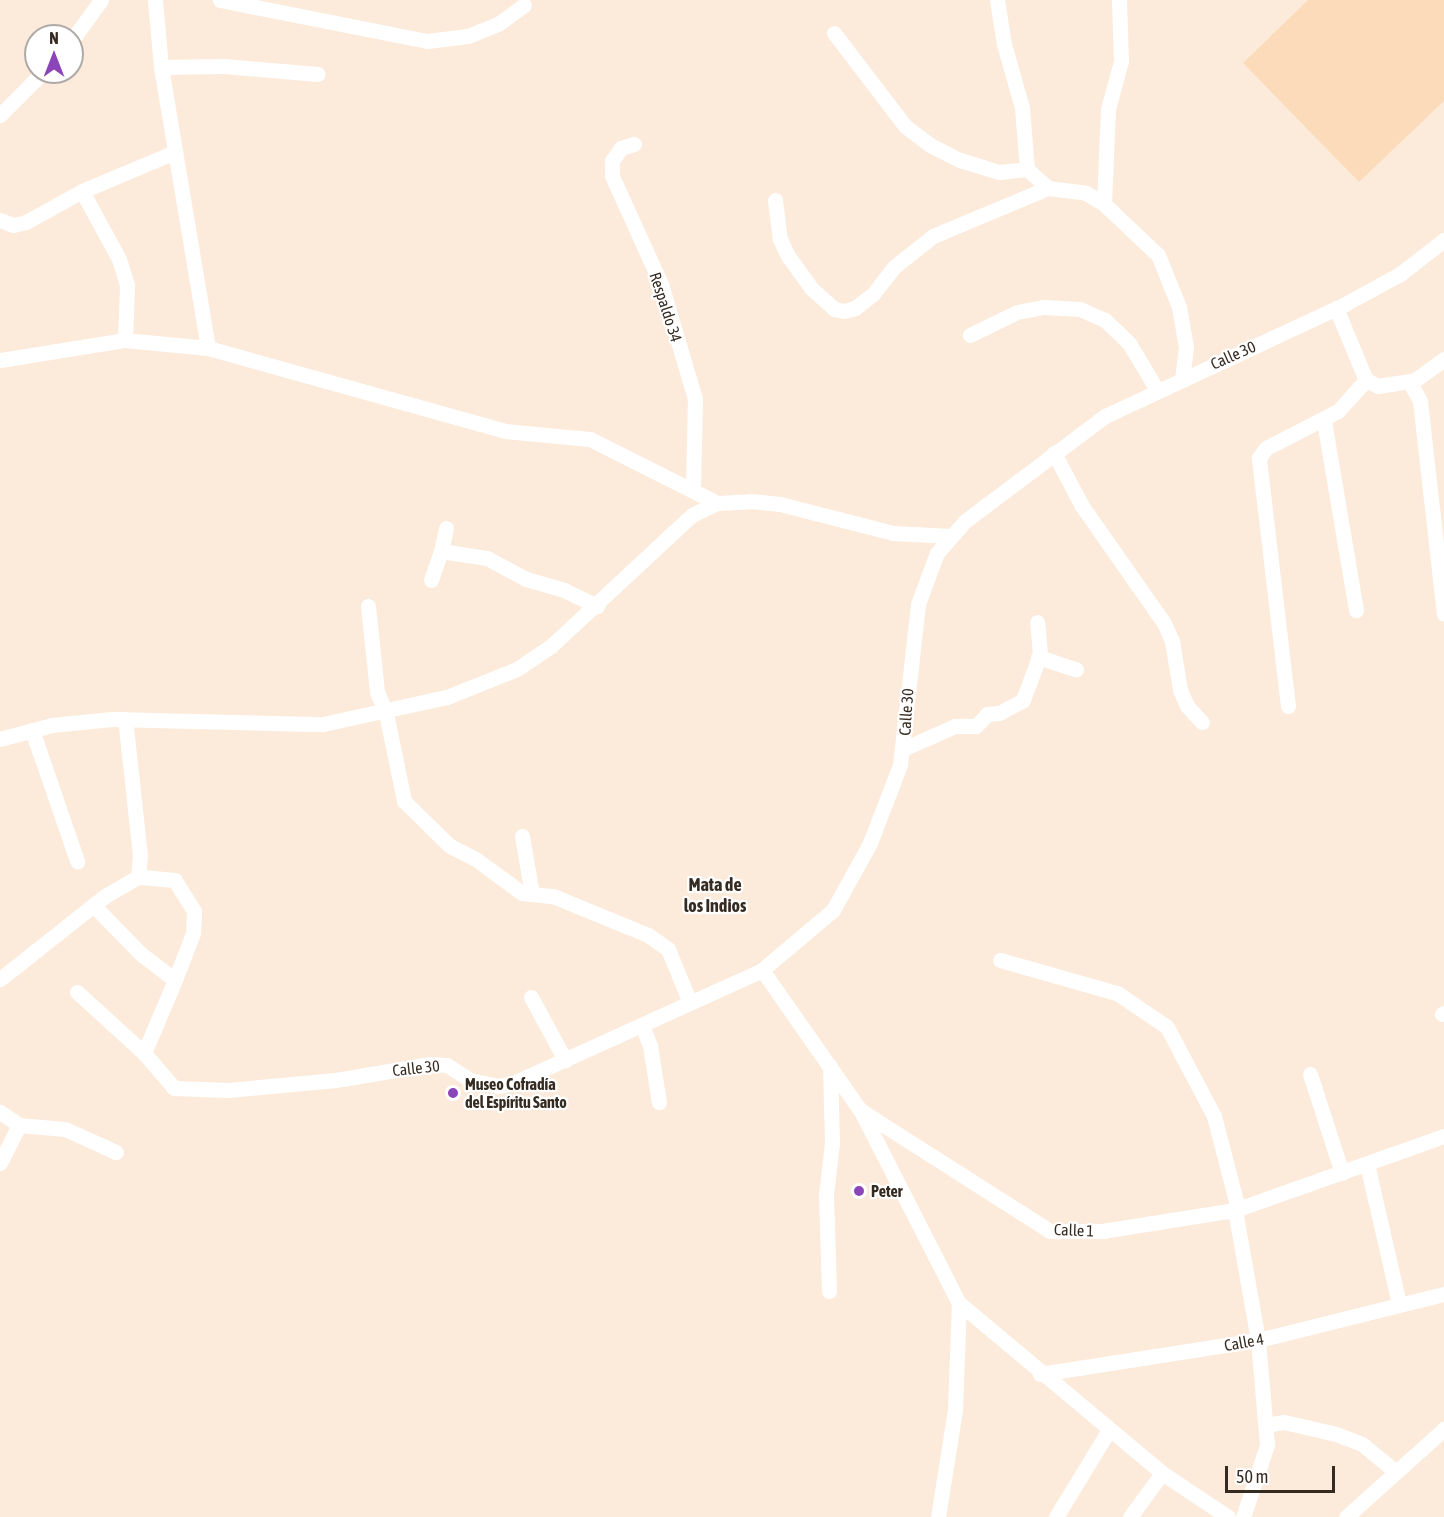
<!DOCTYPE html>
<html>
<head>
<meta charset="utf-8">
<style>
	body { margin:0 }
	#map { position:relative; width:1444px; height:1517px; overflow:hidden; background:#fcebdb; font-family:"Asap Condensed",sans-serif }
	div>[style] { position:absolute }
	.built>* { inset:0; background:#fcdbba }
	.street>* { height:15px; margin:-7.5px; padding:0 7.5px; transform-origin:7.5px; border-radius:7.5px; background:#fff }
	.dots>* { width:16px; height:16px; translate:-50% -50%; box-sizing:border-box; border:3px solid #fff; border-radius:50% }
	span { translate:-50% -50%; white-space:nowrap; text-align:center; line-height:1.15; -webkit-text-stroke:4.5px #fff; paint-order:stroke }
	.street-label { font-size:16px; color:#352b21 }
	.poi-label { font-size:16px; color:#352b21; font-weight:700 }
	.left { translate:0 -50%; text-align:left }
	.neighbourhood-label { font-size:18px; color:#352b21; font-weight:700 }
	.north { position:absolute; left:24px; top:24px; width:60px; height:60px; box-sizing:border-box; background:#fff; border:2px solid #aeaaa6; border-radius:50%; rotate:0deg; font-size:16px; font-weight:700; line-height:24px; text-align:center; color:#352b21 }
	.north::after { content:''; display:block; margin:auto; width:21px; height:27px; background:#8a45b8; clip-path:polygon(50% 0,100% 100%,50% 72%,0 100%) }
	.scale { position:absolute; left:1225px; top:1466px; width:110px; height:27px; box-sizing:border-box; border:3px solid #352b21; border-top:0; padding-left:8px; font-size:18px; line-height:21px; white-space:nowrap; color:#352b21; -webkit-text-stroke:4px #fff; paint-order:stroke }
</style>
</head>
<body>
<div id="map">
	<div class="built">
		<div style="clip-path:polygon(1308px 0,1444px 0,1444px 101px,1359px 182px,1243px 63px)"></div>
	</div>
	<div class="street">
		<div style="left:155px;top:0;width:67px;rotate:84.9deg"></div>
		<div style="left:161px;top:67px;width:285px;rotate:80.5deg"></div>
		<div style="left:220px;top:0;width:211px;rotate:11.2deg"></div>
		<div style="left:427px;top:41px;width:41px;rotate:-7deg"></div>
		<div style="left:468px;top:36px;width:32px;rotate:-22deg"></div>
		<div style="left:498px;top:24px;width:32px;rotate:-36deg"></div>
		<div style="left:997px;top:0;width:45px;rotate:81deg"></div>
		<div style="left:1004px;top:44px;width:66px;rotate:74.3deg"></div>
		<div style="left:1022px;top:108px;width:61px;rotate:85.3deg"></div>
		<div style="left:1027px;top:169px;width:28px;rotate:42deg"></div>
		<div style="left:834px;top:33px;width:117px;rotate:52.6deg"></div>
		<div style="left:905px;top:126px;width:31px;rotate:37deg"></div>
		<div style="left:930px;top:145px;width:34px;rotate:27deg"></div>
		<div style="left:960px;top:160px;width:41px;rotate:17.1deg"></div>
		<div style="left:999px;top:172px;width:28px;rotate:-6deg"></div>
		<div style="left:72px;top:40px;width:49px;rotate:-54.1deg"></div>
		<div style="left:161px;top:67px;width:63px;rotate:-0.9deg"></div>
		<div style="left:224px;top:66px;width:94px;rotate:4.9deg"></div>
		<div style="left:0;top:115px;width:61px;rotate:-45deg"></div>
		<div style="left:634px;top:144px;width:14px;rotate:163deg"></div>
		<div style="left:621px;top:148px;width:16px;rotate:125deg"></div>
		<div style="left:612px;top:161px;width:15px;rotate:90deg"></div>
		<div style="left:612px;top:176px;width:119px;rotate:65.6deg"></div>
		<div style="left:661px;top:284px;width:120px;rotate:73.5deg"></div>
		<div style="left:695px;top:399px;width:91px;rotate:91.3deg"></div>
		<div style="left:775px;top:200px;width:39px;rotate:83deg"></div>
		<div style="left:780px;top:239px;width:19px;rotate:65deg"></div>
		<div style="left:788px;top:256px;width:39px;rotate:54deg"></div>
		<div style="left:811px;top:288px;width:31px;rotate:42deg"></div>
		<div style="left:834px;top:309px;width:10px;rotate:11deg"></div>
		<div style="left:844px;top:311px;width:11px;rotate:-15deg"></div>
		<div style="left:855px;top:308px;width:23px;rotate:-38deg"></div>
		<div style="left:873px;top:294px;width:34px;rotate:-52deg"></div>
		<div style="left:894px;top:267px;width:50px;rotate:-38.5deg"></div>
		<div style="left:933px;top:236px;width:125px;rotate:-22.7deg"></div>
		<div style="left:1048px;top:188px;width:38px;rotate:7deg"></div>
		<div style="left:1086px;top:193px;width:21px;rotate:31deg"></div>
		<div style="left:1104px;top:204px;width:74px;rotate:43.4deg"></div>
		<div style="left:1158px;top:255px;width:56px;rotate:68deg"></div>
		<div style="left:1179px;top:307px;width:41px;rotate:80.1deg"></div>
		<div style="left:1186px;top:347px;width:31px;rotate:97deg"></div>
		<div style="left:1104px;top:204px;width:95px;rotate:-87.6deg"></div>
		<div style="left:1108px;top:109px;width:50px;rotate:-74.8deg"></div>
		<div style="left:1121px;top:61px;width:61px;rotate:-91.9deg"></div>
		<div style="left:0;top:220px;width:14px;rotate:21deg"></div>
		<div style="left:13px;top:225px;width:13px;rotate:-13deg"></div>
		<div style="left:26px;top:222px;width:64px;rotate:-29deg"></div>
		<div style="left:82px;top:191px;width:101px;rotate:-22.8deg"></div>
		<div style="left:1336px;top:308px;width:78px;rotate:67.4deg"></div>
		<div style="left:1366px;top:380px;width:13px;rotate:27deg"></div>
		<div style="left:1378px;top:386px;width:31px;rotate:-9deg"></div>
		<div style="left:1409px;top:381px;width:23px;rotate:61deg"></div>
		<div style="left:1420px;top:401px;width:214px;rotate:83.6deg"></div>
		<div style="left:970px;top:335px;width:52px;rotate:-26.1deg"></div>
		<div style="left:1017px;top:312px;width:26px;rotate:-11deg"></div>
		<div style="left:1043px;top:307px;width:37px;rotate:3deg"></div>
		<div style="left:1080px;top:309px;width:27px;rotate:24deg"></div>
		<div style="left:1105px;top:320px;width:33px;rotate:44deg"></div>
		<div style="left:1129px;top:343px;width:55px;rotate:59.2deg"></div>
		<div style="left:125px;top:340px;width:83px;rotate:5.5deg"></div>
		<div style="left:208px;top:348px;width:308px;rotate:15.6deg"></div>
		<div style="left:505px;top:431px;width:85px;rotate:5.4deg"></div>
		<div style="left:590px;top:439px;width:142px;rotate:26.7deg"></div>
		<div style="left:0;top:360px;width:127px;rotate:-9.1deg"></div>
		<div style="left:125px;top:340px;width:55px;rotate:-87.9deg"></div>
		<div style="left:127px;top:285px;width:27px;rotate:-107deg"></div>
		<div style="left:119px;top:259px;width:77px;rotate:-118.6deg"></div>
		<div style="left:1411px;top:383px;width:41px;rotate:-36deg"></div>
		<div style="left:1324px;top:421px;width:192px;rotate:80.4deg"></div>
		<div style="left:1054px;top:453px;width:60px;rotate:62.2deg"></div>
		<div style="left:1082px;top:506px;width:143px;rotate:55deg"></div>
		<div style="left:1164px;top:623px;width:20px;rotate:66deg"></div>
		<div style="left:1172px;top:641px;width:50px;rotate:80.7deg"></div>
		<div style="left:1180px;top:690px;width:17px;rotate:66deg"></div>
		<div style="left:1187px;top:706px;width:22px;rotate:47deg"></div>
		<div style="left:446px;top:528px;width:24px;rotate:102deg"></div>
		<div style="left:441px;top:551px;width:47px;rotate:8.7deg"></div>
		<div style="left:487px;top:558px;width:44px;rotate:28.3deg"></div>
		<div style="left:526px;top:579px;width:40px;rotate:16deg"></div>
		<div style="left:564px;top:590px;width:37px;rotate:26deg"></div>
		<div style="left:431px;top:580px;width:31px;rotate:-71deg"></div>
		<div style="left:368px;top:606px;width:86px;rotate:84deg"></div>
		<div style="left:377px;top:692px;width:23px;rotate:67deg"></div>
		<div style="left:386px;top:713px;width:90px;rotate:78.4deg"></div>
		<div style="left:404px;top:801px;width:64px;rotate:44.4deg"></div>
		<div style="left:450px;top:846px;width:30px;rotate:27deg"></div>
		<div style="left:477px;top:860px;width:56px;rotate:36.3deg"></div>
		<div style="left:522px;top:893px;width:31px;rotate:6deg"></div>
		<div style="left:553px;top:896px;width:103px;rotate:22.3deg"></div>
		<div style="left:648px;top:935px;width:24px;rotate:35deg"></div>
		<div style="left:668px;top:949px;width:58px;rotate:67.8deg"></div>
		<div style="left:1038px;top:657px;width:40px;rotate:18deg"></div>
		<div style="left:1288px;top:706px;width:250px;rotate:-96.7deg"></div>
		<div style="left:1259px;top:458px;width:12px;rotate:-55deg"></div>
		<div style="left:1266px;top:448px;width:81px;rotate:-27.2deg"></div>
		<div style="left:1338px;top:411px;width:42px;rotate:-47.9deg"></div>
		<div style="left:32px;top:730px;width:139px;rotate:71deg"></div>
		<div style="left:0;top:739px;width:54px;rotate:-15.1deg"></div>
		<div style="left:52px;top:725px;width:60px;rotate:-5.7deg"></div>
		<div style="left:112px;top:719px;width:211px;rotate:1.4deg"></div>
		<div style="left:323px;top:724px;width:127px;rotate:-12.3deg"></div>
		<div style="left:447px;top:697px;width:75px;rotate:-21.8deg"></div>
		<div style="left:517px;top:669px;width:41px;rotate:-34.1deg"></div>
		<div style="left:551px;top:646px;width:192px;rotate:-42.9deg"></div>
		<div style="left:692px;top:515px;width:28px;rotate:-26deg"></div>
		<div style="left:717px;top:503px;width:34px;rotate:-3deg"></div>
		<div style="left:751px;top:501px;width:29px;rotate:6deg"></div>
		<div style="left:780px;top:504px;width:117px;rotate:14.4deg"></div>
		<div style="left:893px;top:533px;width:58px;rotate:3deg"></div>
		<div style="left:903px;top:749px;width:57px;rotate:-23.9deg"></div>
		<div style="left:955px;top:726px;width:21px"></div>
		<div style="left:976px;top:726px;width:16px;rotate:-47deg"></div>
		<div style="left:987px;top:714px;width:12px;rotate:-5deg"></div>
		<div style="left:999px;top:713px;width:27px;rotate:-28deg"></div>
		<div style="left:1023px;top:700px;width:49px;rotate:-69.7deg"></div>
		<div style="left:1040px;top:654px;width:32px;rotate:-95deg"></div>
		<div style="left:522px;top:836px;width:59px;rotate:80.2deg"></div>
		<div style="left:93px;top:905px;width:69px;rotate:45.6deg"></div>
		<div style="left:141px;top:954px;width:43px;rotate:37.4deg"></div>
		<div style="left:175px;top:980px;width:50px;rotate:-69deg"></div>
		<div style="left:193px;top:933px;width:22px;rotate:-87deg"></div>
		<div style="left:194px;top:911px;width:36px;rotate:-122deg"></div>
		<div style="left:175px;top:880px;width:37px;rotate:-175deg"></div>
		<div style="left:1000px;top:960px;width:122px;rotate:15.8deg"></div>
		<div style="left:1117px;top:993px;width:60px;rotate:34.2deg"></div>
		<div style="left:1167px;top:1027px;width:101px;rotate:62.2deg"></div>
		<div style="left:1214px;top:1116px;width:96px;rotate:75.5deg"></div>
		<div style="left:762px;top:970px;width:171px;rotate:55deg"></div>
		<div style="left:860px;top:1110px;width:225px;rotate:32.5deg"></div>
		<div style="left:1050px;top:1231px;width:52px"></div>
		<div style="left:1102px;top:1231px;width:135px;rotate:-9deg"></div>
		<div style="left:1235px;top:1210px;width:222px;rotate:-19.5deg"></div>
		<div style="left:0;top:979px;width:134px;rotate:-38.3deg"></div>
		<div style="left:105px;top:896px;width:38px;rotate:-30deg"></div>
		<div style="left:138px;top:877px;width:21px;rotate:-85deg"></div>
		<div style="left:140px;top:856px;width:138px;rotate:-96.2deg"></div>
		<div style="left:77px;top:992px;width:91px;rotate:42.3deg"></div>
		<div style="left:144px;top:1053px;width:79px;rotate:-67deg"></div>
		<div style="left:531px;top:997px;width:72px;rotate:61.6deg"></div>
		<div style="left:1442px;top:1014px;width:2px;rotate:-27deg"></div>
		<div style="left:642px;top:1025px;width:22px;rotate:69deg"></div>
		<div style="left:650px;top:1046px;width:57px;rotate:80.9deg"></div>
		<div style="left:144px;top:1053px;width:46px;rotate:49.4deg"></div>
		<div style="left:174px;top:1088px;width:54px;rotate:2.1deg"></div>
		<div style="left:228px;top:1090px;width:108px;rotate:-5.3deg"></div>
		<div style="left:336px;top:1080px;width:96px;rotate:-9.6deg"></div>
		<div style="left:431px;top:1064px;width:16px;rotate:4deg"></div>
		<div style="left:447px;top:1065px;width:27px;rotate:33deg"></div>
		<div style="left:470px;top:1080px;width:29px;rotate:12deg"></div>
		<div style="left:498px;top:1086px;width:13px;rotate:-9deg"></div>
		<div style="left:511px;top:1084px;width:276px;rotate:-24.4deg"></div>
		<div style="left:762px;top:970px;width:93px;rotate:-40.2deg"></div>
		<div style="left:833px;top:910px;width:77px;rotate:-61.1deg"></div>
		<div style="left:870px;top:843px;width:84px;rotate:-69deg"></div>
		<div style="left:900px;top:765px;width:162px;rotate:-83.6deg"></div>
		<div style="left:918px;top:604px;width:54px;rotate:-69.6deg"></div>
		<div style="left:937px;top:553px;width:43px;rotate:-48.8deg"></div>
		<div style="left:965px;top:521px;width:175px;rotate:-36.9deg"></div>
		<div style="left:1105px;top:416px;width:265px;rotate:-25deg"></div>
		<div style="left:1345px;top:304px;width:63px;rotate:-28.6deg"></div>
		<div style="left:1400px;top:274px;width:56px;rotate:-37.7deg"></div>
		<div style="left:1310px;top:1074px;width:104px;rotate:72.1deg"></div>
		<div style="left:0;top:1112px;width:23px;rotate:34deg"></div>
		<div style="left:19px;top:1125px;width:46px;rotate:5deg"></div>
		<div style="left:65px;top:1129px;width:56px;rotate:24.3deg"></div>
		<div style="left:862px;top:1113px;width:213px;rotate:63deg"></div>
		<div style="left:959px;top:1303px;width:265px;rotate:39.9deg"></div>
		<div style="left:1162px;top:1473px;width:79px;rotate:33.7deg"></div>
		<div style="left:0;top:1163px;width:42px;rotate:-63.4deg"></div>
		<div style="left:1367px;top:1164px;width:144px;rotate:77.1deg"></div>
		<div style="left:1235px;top:1210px;width:132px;rotate:80deg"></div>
		<div style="left:1258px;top:1340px;width:105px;rotate:85.1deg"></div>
		<div style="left:1267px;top:1445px;width:76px;rotate:108.4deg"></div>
		<div style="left:829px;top:1291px;width:97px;rotate:-91.8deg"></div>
		<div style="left:826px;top:1194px;width:51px;rotate:-83.3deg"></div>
		<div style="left:832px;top:1143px;width:77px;rotate:-91.5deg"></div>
		<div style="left:1040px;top:1374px;width:221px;rotate:-8.9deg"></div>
		<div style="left:1258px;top:1340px;width:192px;rotate:-13.9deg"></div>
		<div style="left:1266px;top:1425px;width:18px;rotate:-9deg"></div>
		<div style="left:1284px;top:1422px;width:53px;rotate:13deg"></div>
		<div style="left:1336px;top:1434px;width:28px;rotate:21deg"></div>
		<div style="left:1362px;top:1444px;width:44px;rotate:39.5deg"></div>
		<div style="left:938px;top:1517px;width:108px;rotate:-81deg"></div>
		<div style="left:955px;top:1410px;width:107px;rotate:-87.9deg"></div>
		<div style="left:1056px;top:1517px;width:102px;rotate:-58.7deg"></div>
		<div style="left:1130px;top:1517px;width:54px;rotate:-54deg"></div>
		<div style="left:1346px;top:1517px;width:132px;rotate:-41.9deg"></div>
	</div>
	<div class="dots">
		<div style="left:453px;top:1093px;background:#8a45b8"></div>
		<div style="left:859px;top:1191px;background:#8a45b8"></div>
	</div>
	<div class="street-label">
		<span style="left:666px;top:307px;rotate:72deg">Respaldo 34</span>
		<span style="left:1233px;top:355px;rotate:-24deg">Calle 30</span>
		<span style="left:906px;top:712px;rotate:-86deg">Calle 30</span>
		<span style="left:416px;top:1068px;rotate:-6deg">Calle 30</span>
		<span style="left:1074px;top:1230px;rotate:2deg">Calle 1</span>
		<span style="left:1244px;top:1342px;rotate:-10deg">Calle 4</span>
	</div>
	<div class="poi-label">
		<span class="left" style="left:465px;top:1093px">Museo Cofradía<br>del Espíritu Santo</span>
		<span class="left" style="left:871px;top:1191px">Peter</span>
	</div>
	<div class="neighbourhood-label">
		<span style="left:715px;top:896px">Mata de<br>los Indios</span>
	</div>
	<div class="north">N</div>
	<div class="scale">50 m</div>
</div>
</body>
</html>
